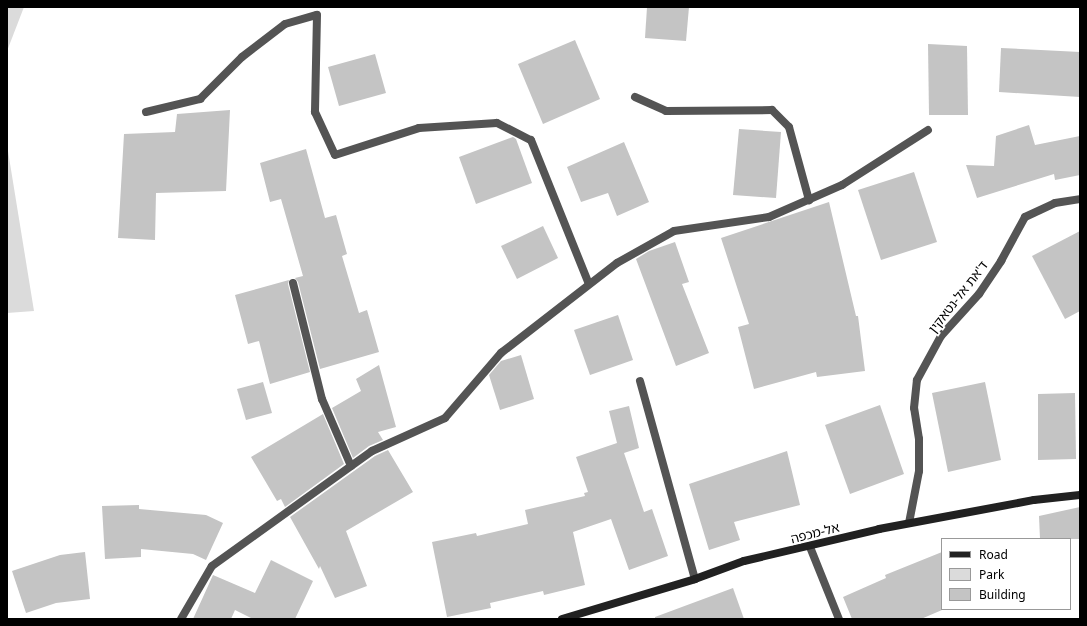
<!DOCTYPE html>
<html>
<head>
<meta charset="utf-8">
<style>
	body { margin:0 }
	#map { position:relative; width:1087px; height:626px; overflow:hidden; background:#fff; font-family:"Noto Sans","Noto Sans Hebrew",sans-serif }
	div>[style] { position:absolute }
	.green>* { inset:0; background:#dbdbdb }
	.building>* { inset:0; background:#c4c4c4 }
	.lane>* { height:8px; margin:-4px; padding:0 4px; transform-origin:4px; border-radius:4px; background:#545454 }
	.street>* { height:8px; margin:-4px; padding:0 4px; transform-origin:4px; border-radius:4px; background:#545454 }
	.secondary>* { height:8px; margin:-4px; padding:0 4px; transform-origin:4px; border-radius:4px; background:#212121 }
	span { translate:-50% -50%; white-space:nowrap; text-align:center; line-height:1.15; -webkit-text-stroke:3.5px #fff; paint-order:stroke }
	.street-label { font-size:13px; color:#000 }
	.frame { position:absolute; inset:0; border:8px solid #000; pointer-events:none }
	.legend { position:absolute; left:941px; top:538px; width:130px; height:72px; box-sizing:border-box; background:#fff; border:1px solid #999; margin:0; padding:5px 7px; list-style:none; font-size:12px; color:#000 }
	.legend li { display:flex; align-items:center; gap:8px; height:20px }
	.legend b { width:20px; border:1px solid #999 }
</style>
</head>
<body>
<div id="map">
	<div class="green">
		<div style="clip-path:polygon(7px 7px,24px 7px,7px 51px)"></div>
		<div style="clip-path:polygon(7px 145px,34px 311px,7px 313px)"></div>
	</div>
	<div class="building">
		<div style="clip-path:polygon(647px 7px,689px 7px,686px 41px,645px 38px)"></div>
		<div style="clip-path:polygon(575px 40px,600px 99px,543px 124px,518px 64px)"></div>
		<div style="clip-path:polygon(928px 44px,967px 46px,968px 115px,929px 115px)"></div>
		<div style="clip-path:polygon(1001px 48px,1080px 52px,1080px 97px,999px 92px)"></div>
		<div style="clip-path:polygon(375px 54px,386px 93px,339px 106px,328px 67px)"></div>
		<div style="clip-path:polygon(230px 110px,226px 191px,156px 193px,155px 240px,118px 238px,124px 134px,175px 132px,177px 114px)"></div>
		<div style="clip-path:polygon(1029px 125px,1035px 145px,1080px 136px,1080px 175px,1055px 180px,1054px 174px,977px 198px,966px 165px,994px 166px,996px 136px)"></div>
		<div style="clip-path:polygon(739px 129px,781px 132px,776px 198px,733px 195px)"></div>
		<div style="clip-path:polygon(513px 137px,516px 139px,532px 183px,476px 204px,459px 157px)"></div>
		<div style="clip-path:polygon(624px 142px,649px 202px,617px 216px,608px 193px,581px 202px,567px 167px)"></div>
		<div style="clip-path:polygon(306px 149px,325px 218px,336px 215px,347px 254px,342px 256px,359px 313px,367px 310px,379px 352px,320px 369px,298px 282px,295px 278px,303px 276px,281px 199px,270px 202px,260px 163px)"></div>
		<div style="clip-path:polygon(914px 172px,937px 242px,881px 260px,858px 190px)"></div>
		<div style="clip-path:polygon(829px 202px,856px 316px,858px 316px,865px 371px,817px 377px,816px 372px,754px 389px,738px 327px,749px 324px,721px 238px)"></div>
		<div style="clip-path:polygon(543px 226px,558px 258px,517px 279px,501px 246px)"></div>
		<div style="clip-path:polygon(1080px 231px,1080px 311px,1065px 319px,1032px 256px)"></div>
		<div style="clip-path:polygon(675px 242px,689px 282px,682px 284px,709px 353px,676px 366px,636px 259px,649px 251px)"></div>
		<div style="clip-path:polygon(289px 280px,288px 284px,310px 372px,270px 384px,259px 341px,248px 344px,235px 295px)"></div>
		<div style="clip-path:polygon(618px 315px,633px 360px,590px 375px,574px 330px)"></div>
		<div style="clip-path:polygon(521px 355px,534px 399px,500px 410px,489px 375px,501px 361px)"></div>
		<div style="clip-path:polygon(379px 365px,396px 427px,378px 432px,383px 440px,369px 446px,353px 458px,332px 408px,361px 391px,356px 379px)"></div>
		<div style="clip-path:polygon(263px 382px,272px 413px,246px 420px,237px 389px)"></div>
		<div style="clip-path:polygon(985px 382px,1001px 460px,948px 472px,932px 393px)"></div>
		<div style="clip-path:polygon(1075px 393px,1076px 459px,1038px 460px,1038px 394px)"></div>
		<div style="clip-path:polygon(880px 405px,904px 474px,850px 494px,825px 425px)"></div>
		<div style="clip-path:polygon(629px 406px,639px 448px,624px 453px,644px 512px,652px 509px,668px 556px,629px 570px,611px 519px,573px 532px,585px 585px,544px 595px,543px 591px,490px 603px,491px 608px,447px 617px,432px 542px,476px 533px,477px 536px,528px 524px,525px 510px,585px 496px,584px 493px,588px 492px,576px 457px,617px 443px,609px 411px)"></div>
		<div style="clip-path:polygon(323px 414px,344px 464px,285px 507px,281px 499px,277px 501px,251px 457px)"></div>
		<div style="clip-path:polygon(388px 450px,413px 492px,346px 531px,367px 586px,335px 598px,320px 566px,319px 569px,290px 517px,375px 456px)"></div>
		<div style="clip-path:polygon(787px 451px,800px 505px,734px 522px,740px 540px,709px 550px,689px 484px)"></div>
		<div style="clip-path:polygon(139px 505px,139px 509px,206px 515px,223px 523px,206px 560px,193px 554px,141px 549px,141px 557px,105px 559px,102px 506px)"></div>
		<div style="clip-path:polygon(1080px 507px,1080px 539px,1040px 539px,1039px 516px)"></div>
		<div style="clip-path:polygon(85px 552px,90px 599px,56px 603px,26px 613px,12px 571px,60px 555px)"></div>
		<div style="clip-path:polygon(942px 552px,942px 610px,921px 619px,852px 619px,843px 597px,886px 578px,885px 575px)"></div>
		<div style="clip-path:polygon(271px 560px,313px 581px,295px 619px,253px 619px,235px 610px,231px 619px,193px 619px,213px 575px,255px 593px)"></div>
		<div style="clip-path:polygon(733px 588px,744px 619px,655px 619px,655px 617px)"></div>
	</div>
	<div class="lane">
		<div style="left:635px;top:97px;width:34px;rotate:24deg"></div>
		<div style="left:666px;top:111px;width:106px;rotate:-0.5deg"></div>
		<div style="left:772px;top:110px;width:24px;rotate:45deg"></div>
		<div style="left:789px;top:127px;width:76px;rotate:74.7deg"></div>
		<div style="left:146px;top:112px;width:56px;rotate:-13.5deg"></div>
		<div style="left:200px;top:99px;width:59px;rotate:-45deg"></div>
		<div style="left:242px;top:57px;width:54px;rotate:-37.5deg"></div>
		<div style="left:285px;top:24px;width:33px;rotate:-16deg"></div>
		<div style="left:317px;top:15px;width:97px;rotate:91.2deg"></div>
		<div style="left:315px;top:112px;width:47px;rotate:65.1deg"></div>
		<div style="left:335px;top:155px;width:88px;rotate:-17.8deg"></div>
		<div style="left:419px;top:128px;width:78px;rotate:-3.7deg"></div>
		<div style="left:497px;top:123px;width:38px;rotate:27deg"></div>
		<div style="left:531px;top:140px;width:155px;rotate:68.1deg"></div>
		<div style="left:293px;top:283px;width:120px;rotate:76deg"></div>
		<div style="left:322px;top:399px;width:73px;rotate:66.6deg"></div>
	</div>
	<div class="street">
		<div style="left:640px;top:381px;width:205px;rotate:74.5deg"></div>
		<div style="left:909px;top:523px;width:53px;rotate:-79.1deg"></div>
		<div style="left:919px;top:471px;width:32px;rotate:-90deg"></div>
		<div style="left:919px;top:439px;width:31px;rotate:-99deg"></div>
		<div style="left:914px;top:408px;width:28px;rotate:-84deg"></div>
		<div style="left:917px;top:380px;width:50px;rotate:-61.4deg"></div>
		<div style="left:941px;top:336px;width:57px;rotate:-47.9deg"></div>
		<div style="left:979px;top:294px;width:40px;rotate:-56deg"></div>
		<div style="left:1001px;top:261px;width:50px;rotate:-61.4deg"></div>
		<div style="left:1025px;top:217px;width:33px;rotate:-25deg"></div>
		<div style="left:1055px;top:203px;width:25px;rotate:-9deg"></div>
		<div style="left:810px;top:547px;width:78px;rotate:68.1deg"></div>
		<div style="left:181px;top:619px;width:61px;rotate:-59.7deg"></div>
		<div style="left:212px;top:566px;width:197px;rotate:-35.7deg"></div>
		<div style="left:372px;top:451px;width:80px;rotate:-24.3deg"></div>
		<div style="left:445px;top:418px;width:86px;rotate:-49.3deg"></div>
		<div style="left:501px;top:353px;width:147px;rotate:-37.8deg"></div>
		<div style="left:617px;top:263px;width:65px;rotate:-29.3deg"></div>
		<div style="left:674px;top:231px;width:96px;rotate:-8.4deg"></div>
		<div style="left:769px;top:217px;width:80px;rotate:-23.7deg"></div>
		<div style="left:842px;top:185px;width:102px;rotate:-32.6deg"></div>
	</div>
	<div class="secondary">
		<div style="left:562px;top:619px;width:139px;rotate:-16.7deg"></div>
		<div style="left:695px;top:579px;width:52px;rotate:-20.2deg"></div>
		<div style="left:744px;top:561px;width:139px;rotate:-13.3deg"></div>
		<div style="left:879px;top:529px;width:158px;rotate:-10.6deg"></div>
		<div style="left:1034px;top:500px;width:46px;rotate:-6.2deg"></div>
	</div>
	<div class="street-label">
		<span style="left:958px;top:297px;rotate:-52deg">ד'את אל-נטאקין</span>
		<span style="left:815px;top:533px;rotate:-14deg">אל-מכפה</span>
	</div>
	<div class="frame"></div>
	<ul class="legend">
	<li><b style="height:5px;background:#212121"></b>Road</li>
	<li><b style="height:11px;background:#dbdbdb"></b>Park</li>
	<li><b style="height:11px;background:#c4c4c4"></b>Building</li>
	</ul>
</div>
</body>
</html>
